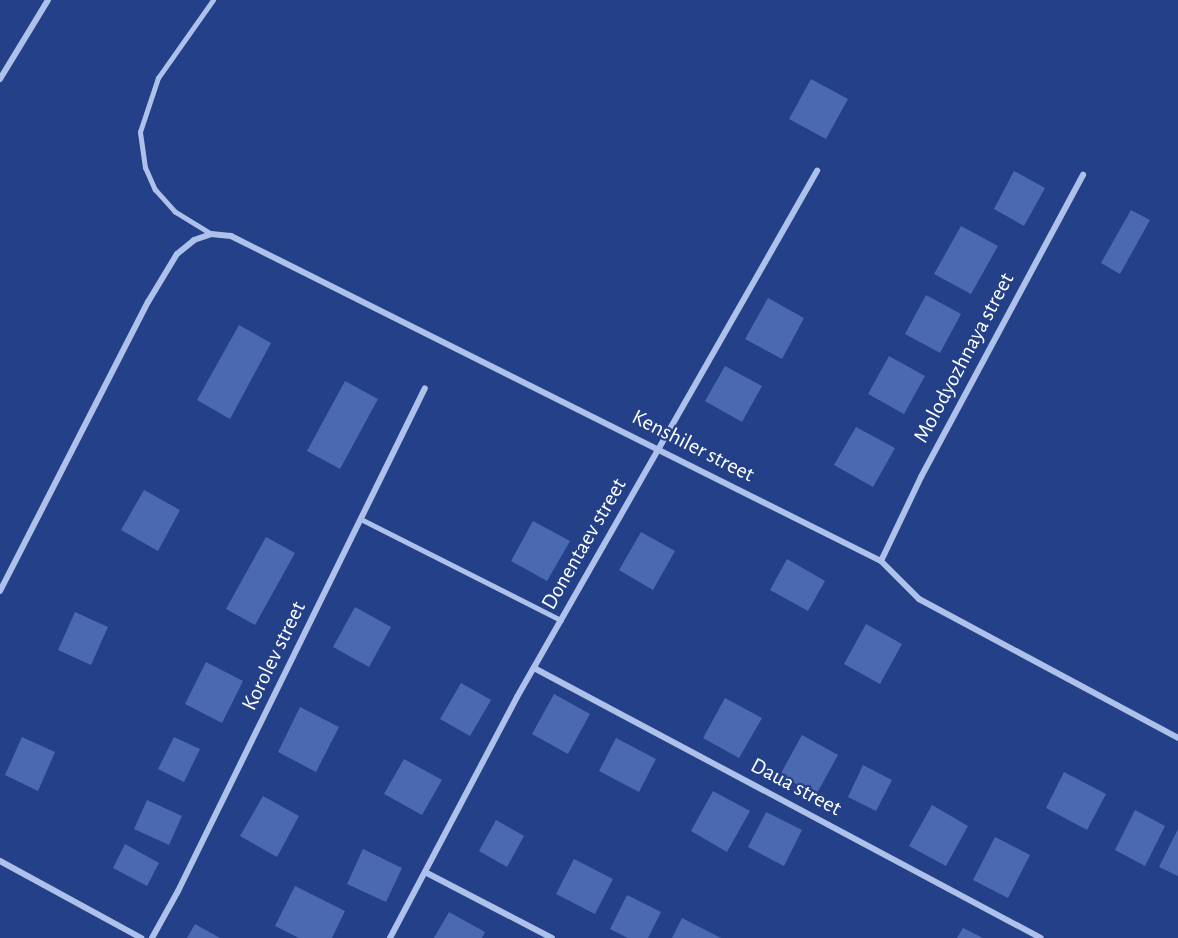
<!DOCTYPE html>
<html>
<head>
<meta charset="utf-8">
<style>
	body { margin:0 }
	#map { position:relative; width:1178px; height:938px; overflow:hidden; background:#234088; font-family:"Alegreya Sans",sans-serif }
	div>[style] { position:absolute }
	.building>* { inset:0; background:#4b69b0 }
	.service>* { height:4.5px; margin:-2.25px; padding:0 2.25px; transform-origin:2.25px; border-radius:2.25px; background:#aec1ea }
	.minor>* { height:6px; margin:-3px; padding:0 3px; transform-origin:3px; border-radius:3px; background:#aec1ea }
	span { translate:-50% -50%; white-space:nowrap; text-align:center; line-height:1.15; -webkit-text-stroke:4.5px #234088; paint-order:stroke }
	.street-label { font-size:22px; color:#fff }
</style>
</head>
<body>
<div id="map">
	<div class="building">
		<div style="clip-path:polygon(811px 79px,848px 99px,826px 139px,789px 119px)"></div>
		<div style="clip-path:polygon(1014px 171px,1045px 188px,1024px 226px,994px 209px)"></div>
		<div style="clip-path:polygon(1131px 210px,1150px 220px,1120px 274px,1101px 263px)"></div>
		<div style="clip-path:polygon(961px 226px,998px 246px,971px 294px,934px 274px)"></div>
		<div style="clip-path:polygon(926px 295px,961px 314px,940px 353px,905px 334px)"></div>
		<div style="clip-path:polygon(768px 298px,804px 318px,782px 359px,745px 339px)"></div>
		<div style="clip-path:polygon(239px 325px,271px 343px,230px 419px,197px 400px)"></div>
		<div style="clip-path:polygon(889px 356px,925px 376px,904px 414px,868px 394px)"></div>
		<div style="clip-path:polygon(725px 366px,762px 386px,742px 422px,705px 401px)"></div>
		<div style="clip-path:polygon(345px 381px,378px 399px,340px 469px,307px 451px)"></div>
		<div style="clip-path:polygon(856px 427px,895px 448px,873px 487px,834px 465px)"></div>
		<div style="clip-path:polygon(144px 490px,180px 510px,158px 551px,121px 530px)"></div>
		<div style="clip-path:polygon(533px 521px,570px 541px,547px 581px,511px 561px)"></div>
		<div style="clip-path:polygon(641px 532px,675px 551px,653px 590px,619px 570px)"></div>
		<div style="clip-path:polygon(266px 537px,295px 553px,255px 625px,226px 609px)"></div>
		<div style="clip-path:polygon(787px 559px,825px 581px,808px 611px,770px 590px)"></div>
		<div style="clip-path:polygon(355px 607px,391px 627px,369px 667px,333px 647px)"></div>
		<div style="clip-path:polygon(75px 612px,108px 627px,91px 665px,58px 650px)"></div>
		<div style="clip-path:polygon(866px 624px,902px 644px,880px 684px,844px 664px)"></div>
		<div style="clip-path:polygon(206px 662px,243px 681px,222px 723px,185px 704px)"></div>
		<div style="clip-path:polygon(461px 683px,491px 700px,470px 736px,440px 719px)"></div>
		<div style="clip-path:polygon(554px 694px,590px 714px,568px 754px,532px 734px)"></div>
		<div style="clip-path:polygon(725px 698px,762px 718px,739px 758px,703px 738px)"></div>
		<div style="clip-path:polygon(300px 707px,339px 727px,316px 772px,278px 752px)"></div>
		<div style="clip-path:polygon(802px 735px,838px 755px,816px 795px,780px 775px)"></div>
		<div style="clip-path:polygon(22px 737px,55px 752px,38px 791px,5px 775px)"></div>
		<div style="clip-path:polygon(174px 737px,200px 749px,184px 782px,158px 769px)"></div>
		<div style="clip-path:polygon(616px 738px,656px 759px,639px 792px,599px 771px)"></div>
		<div style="clip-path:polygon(404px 759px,442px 780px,422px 815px,384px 794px)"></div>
		<div style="clip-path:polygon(863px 765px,892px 780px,876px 811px,848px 797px)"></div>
		<div style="clip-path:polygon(1064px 772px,1106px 794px,1087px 830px,1046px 808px)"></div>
		<div style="clip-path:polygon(713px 791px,750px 811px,727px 852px,691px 831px)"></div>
		<div style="clip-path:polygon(263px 796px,299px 816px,277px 857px,240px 836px)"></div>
		<div style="clip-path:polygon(147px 800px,182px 816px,169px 845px,134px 829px)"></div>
		<div style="clip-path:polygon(932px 805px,968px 826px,946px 866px,909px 846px)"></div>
		<div style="clip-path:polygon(1135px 810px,1165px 826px,1145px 866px,1115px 850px)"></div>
		<div style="clip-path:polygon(766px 812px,802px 830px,784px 866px,748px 847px)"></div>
		<div style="clip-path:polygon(496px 820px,524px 836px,507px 867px,479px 851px)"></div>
		<div style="clip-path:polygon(1178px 829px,1178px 876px,1159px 867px)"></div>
		<div style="clip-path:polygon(995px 837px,1030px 855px,1008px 898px,973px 880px)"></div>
		<div style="clip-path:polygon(125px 844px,159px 863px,147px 886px,113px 868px)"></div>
		<div style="clip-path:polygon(363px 849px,402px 868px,386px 902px,347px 884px)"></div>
		<div style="clip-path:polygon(574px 859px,613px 879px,595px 914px,556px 894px)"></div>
		<div style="clip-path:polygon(295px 886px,345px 911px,332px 938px,299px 938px,275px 926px)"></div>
		<div style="clip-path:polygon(627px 895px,661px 912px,648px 938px,628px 938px,610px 929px)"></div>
		<div style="clip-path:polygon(449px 912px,485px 932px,482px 938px,434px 938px)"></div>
		<div style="clip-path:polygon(682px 918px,721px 938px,672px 938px)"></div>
		<div style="clip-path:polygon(195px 924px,220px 938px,187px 938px)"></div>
		<div style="clip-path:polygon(963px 928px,983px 938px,957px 938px)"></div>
	</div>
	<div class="service">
		<div style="left:211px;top:234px;width:42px;rotate:-148.6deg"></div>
		<div style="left:175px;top:212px;width:30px;rotate:-132deg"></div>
		<div style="left:155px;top:190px;width:24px;rotate:-114deg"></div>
		<div style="left:145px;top:168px;width:36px;rotate:-98deg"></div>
		<div style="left:140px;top:132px;width:57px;rotate:-71.6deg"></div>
		<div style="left:158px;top:78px;width:95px;rotate:-54.8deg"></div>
		<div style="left:361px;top:519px;width:224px;rotate:26.8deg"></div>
	</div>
	<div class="minor">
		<div style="left:0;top:79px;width:92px;rotate:-58.7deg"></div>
		<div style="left:881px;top:561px;width:93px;rotate:-64.5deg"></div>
		<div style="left:921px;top:477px;width:343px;rotate:-61.8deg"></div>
		<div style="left:0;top:591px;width:325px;rotate:-62.9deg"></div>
		<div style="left:148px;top:302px;width:56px;rotate:-58.9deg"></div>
		<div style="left:177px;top:254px;width:22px;rotate:-39deg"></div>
		<div style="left:194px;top:240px;width:18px;rotate:-19deg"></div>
		<div style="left:211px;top:234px;width:20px;rotate:6deg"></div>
		<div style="left:231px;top:236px;width:727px;rotate:26.57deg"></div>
		<div style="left:881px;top:561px;width:54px;rotate:45deg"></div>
		<div style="left:919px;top:599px;width:294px;rotate:28.2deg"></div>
		<div style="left:534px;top:668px;width:574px;rotate:28.04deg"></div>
		<div style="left:0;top:861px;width:161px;rotate:28.6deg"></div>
		<div style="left:425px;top:872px;width:143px;rotate:27.5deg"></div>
		<div style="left:152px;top:938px;width:54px;rotate:-61deg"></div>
		<div style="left:178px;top:891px;width:560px;rotate:-63.85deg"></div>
		<div style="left:390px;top:938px;width:272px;rotate:-62.2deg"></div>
		<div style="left:517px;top:697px;width:606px;rotate:-60.3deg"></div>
	</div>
	<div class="street-label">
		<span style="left:964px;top:358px;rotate:-62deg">Molodyozhnaya street</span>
		<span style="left:693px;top:446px;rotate:27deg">Kenshiler street</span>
		<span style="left:584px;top:544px;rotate:-60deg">Donentaev street</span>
		<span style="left:274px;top:656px;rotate:-64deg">Korolev street</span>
		<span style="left:796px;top:787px;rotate:28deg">Daua street</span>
	</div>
</div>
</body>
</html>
